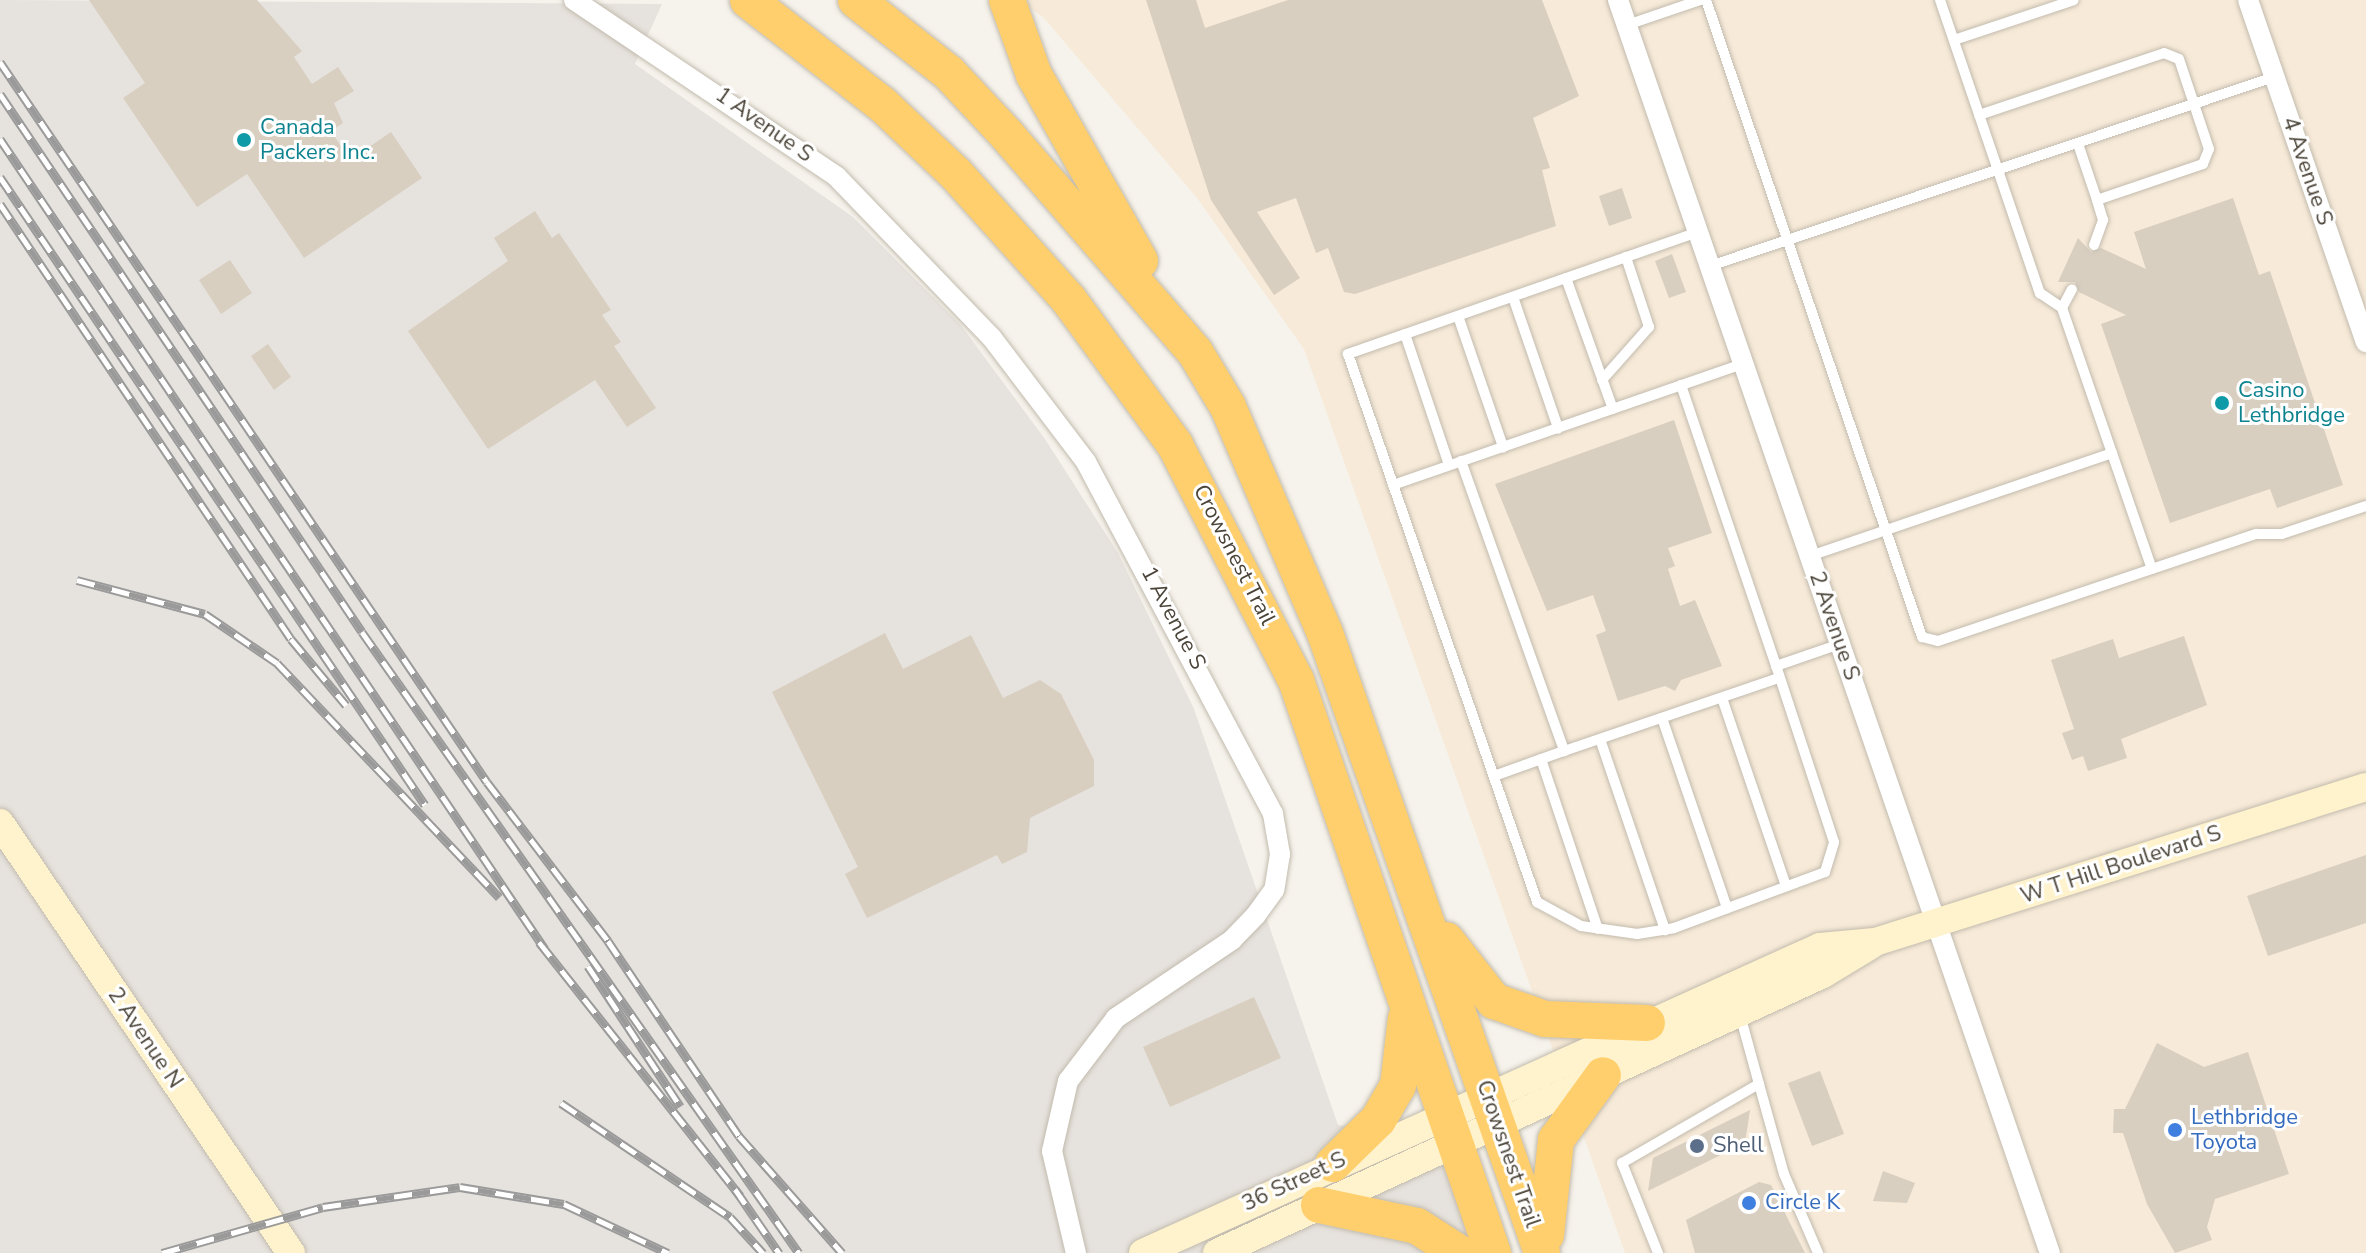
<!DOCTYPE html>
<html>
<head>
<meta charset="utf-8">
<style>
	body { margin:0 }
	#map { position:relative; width:2366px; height:1253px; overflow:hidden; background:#f6f3ec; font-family:"Nunito Sans",sans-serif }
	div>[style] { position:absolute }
	.commercial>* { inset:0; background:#f7ead8 }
	.industrial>* { inset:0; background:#e6e2dd }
	.building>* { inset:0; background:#d8cfc1 }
	.roads { filter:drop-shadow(0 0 2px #c2bbae) drop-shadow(0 0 2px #c2bbae) }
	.lane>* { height:10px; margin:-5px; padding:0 5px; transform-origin:5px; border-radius:5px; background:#fff }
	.street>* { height:20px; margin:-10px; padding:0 10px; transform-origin:10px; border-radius:10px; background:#fff }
	.secondary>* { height:28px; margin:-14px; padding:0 14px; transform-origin:14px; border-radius:14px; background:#fff3cd }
	.highway>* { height:36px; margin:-18px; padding:0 18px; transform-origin:18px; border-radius:18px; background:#ffcf6e }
	.rail>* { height:9px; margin-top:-4.5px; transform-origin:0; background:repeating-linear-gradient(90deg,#fff 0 18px,#9a9a9a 0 36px); box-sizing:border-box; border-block:2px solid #9a9a9a }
	.dots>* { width:22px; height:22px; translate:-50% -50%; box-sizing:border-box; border:4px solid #fff; border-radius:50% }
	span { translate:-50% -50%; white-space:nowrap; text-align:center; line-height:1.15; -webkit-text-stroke:6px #fff; paint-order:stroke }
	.street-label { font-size:22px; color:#4b4439 }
	.culture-label { font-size:22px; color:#0d838f }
	.left { translate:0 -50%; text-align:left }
	.shop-label { font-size:22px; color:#366cbe }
	.service-label { font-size:22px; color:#4e5e75 }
</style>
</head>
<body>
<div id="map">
	<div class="commercial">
		<div style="clip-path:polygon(1019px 0,2366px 0,2366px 1253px,1625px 1253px,1304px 349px,1197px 198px,1044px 18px)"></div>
	</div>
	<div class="industrial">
		<div style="clip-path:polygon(0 0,662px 4px,635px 64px,853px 217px,960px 324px,1045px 439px,1118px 553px,1194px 709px,1338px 1125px,1455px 1142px,1493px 1253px,0 1253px)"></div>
	</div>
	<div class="building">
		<div style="clip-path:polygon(89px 0,257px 0,302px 51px,294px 57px,312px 84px,338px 67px,354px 91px,334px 103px,343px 123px,331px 131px,350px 160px,391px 132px,422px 178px,304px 258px,247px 174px,197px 207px,123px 98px,145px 83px)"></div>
		<div style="clip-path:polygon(1146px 0,1196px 0,1205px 28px,1288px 0,1542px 0,1579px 96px,1533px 118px,1550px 168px,1542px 170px,1556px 226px,1355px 294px,1344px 292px,1328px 248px,1316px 253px,1296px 198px,1257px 212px,1300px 278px,1274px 295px,1211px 200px)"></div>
		<div style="clip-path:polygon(1622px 188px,1632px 218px,1609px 226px,1599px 196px)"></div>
		<div style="clip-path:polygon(2233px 198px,2259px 275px,2270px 271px,2343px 485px,2277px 508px,2270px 489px,2170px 523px,2101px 324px,2126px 315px,2079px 292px,2075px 282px,2058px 282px,2078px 238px,2091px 252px,2101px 248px,2146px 269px,2134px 232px)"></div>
		<div style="clip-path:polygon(535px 211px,552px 238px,559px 233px,611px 310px,602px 315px,621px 342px,614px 346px,656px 408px,627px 427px,595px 380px,488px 449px,408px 331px,508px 261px,494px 238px)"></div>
		<div style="clip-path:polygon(1672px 254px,1686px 292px,1669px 298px,1655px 261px)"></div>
		<div style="clip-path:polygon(230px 260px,252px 293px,221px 314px,199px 280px)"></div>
		<div style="clip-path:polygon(268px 344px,291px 377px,274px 390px,251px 356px)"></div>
		<div style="clip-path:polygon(1674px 420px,1712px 533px,1668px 548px,1675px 566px,1668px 569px,1680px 606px,1695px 600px,1722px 666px,1681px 680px,1675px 691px,1665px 686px,1618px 701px,1596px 635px,1606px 631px,1593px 595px,1547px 611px,1495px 484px)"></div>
		<div style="clip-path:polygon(885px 633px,903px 669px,971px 635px,1003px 698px,1040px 680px,1061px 694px,1094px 760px,1094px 786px,1030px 818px,1027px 852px,1002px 864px,997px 855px,867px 918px,845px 874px,858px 867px,772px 692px)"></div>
		<div style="clip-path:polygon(2184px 636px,2207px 705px,2121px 739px,2127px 758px,2088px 771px,2083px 756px,2072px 760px,2062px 733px,2074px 729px,2051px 660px,2113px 639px,2119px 658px)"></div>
		<div style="clip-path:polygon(2366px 855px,2366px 923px,2268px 956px,2247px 896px)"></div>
		<div style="clip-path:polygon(1254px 997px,1281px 1058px,1170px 1107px,1143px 1047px)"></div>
		<div style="clip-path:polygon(2157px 1043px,2204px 1067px,2248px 1052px,2289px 1174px,2215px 1199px,2207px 1227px,2212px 1240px,2175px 1253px,2147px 1204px,2123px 1133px,2113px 1133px,2114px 1109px,2125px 1109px)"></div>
		<div style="clip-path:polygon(1820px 1071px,1844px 1134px,1812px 1146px,1788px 1083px)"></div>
		<div style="clip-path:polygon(1750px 1110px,1745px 1143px,1648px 1191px,1653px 1158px)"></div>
		<div style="clip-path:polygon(1883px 1171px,1915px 1183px,1907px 1203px,1873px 1201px)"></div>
		<div style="clip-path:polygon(1759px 1182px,1771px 1185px,1805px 1253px,1695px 1253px,1686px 1220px)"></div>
	</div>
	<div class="roads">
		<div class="lane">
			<div style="left:1706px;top:0;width:673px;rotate:71.27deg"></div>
			<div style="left:1922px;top:637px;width:16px;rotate:14deg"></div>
			<div style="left:1938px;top:641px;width:336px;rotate:-18.6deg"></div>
			<div style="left:2256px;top:534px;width:26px"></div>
			<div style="left:2282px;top:534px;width:89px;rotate:-18.4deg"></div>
			<div style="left:1940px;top:0;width:310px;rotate:71.2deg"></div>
			<div style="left:2040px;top:293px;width:27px;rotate:34deg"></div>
			<div style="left:2062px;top:308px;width:276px;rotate:71deg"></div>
			<div style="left:1627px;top:25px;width:77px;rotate:-18.9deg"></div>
			<div style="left:1954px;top:40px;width:126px;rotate:-18.4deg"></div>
			<div style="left:1979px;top:115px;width:195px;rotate:-18.5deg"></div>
			<div style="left:2164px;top:53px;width:16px;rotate:22deg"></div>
			<div style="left:2179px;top:59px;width:95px;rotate:71.6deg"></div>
			<div style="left:2209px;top:149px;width:16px;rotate:112deg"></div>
			<div style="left:2203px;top:164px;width:112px;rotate:161.2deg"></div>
			<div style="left:2097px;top:200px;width:59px;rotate:-108.7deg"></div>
			<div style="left:1698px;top:232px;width:371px;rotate:160.8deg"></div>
			<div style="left:1348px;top:354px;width:580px;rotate:70.97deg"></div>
			<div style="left:1537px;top:902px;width:50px;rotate:28.6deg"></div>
			<div style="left:1581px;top:926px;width:57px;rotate:8.1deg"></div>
			<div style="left:1637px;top:934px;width:37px;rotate:-9deg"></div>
			<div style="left:1674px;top:928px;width:161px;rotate:-20.3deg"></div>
			<div style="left:1825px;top:872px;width:31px;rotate:-73deg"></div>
			<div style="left:1834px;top:842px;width:185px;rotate:-108.2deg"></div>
			<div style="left:1776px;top:666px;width:68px;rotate:-19deg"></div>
			<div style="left:2094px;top:245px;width:27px;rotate:-70deg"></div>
			<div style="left:2103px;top:220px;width:21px;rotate:-107deg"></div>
			<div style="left:1710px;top:266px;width:595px;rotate:-18.53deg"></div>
			<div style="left:1566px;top:278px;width:139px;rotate:70.3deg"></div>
			<div style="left:1513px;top:297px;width:139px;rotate:71deg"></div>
			<div style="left:2062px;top:308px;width:21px;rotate:-62deg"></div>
			<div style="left:1458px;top:316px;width:139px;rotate:71deg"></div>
			<div style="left:1405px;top:334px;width:138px;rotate:71.4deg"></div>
			<div style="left:1602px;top:380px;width:71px;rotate:-48.4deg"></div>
			<div style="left:1649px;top:327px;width:74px;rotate:-108.2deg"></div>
			<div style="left:1681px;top:385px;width:297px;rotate:71.3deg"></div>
			<div style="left:1461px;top:461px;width:308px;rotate:70.4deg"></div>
			<div style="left:1564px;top:751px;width:227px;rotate:-18.8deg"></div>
			<div style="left:1393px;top:485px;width:370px;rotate:-19.1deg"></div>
			<div style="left:1810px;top:556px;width:319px;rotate:-18.8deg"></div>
			<div style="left:1722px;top:698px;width:199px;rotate:71.2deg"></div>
			<div style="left:1662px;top:718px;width:201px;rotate:71.1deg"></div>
			<div style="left:1600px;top:739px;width:202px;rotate:71.2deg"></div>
			<div style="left:1541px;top:759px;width:179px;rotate:71.5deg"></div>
			<div style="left:1494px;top:776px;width:74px;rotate:-19.7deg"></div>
			<div style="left:1740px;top:1015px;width:72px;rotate:74.6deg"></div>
			<div style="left:1658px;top:1253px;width:97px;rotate:-111.8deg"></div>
			<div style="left:1622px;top:1163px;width:158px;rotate:-30deg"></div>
			<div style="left:1759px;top:1084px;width:93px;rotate:74.5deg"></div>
			<div style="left:1784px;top:1174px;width:86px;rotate:66.7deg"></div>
		</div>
		<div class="street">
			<div style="left:574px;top:0;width:317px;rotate:33.9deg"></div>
			<div style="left:837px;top:177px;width:223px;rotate:46.1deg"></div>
			<div style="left:992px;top:338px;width:156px;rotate:52.8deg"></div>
			<div style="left:1086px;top:462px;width:399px;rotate:62deg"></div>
			<div style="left:1273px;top:814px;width:41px;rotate:80.1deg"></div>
			<div style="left:1280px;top:854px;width:36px;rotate:99deg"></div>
			<div style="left:1274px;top:890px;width:31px;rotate:126deg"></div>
			<div style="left:1256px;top:915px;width:35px;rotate:134deg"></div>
			<div style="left:1232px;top:940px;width:140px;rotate:146.1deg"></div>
			<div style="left:1116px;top:1018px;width:79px;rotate:127.3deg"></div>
			<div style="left:1068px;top:1081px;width:72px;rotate:102.9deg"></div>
			<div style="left:1052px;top:1151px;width:105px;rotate:76.8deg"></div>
			<div style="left:1618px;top:0;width:1325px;rotate:70.98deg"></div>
			<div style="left:2248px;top:0;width:362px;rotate:71deg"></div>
		</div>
		<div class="secondary">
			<div style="left:0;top:823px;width:519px;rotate:55.91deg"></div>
			<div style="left:1143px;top:1253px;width:743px;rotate:-24.32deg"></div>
			<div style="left:1820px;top:947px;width:55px;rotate:-5.2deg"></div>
			<div style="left:1875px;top:942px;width:515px;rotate:-17.52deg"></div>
			<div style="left:1217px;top:1253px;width:667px;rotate:-24.72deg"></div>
			<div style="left:1823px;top:974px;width:56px;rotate:-31.1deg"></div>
		</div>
		<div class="highway">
			<div style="left:748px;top:0;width:171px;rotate:37.9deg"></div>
			<div style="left:883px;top:105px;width:100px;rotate:43.4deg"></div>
			<div style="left:956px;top:174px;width:169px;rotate:48.1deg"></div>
			<div style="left:1069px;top:300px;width:180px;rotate:53.8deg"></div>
			<div style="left:1175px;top:445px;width:264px;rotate:62.8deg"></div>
			<div style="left:1296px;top:680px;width:606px;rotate:71.03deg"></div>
			<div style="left:856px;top:0;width:118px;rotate:38.1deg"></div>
			<div style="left:949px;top:73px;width:85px;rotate:46.9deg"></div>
			<div style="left:1007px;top:135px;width:287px;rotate:49.1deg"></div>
			<div style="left:1195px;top:352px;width:64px;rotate:59deg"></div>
			<div style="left:1228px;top:407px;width:246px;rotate:66.8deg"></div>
			<div style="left:1325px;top:633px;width:657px;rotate:70.71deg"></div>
			<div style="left:1007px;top:0;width:80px;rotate:70.2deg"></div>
			<div style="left:1034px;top:75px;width:214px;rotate:60.3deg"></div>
			<div style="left:1446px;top:940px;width:78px;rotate:51.8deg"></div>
			<div style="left:1494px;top:1001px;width:54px;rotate:19.4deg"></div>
			<div style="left:1545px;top:1019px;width:102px;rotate:2.2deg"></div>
			<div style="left:1333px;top:1164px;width:63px;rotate:-44.4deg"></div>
			<div style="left:1378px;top:1120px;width:39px;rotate:-60deg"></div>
			<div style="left:1398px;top:1086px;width:68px;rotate:-83.3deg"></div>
			<div style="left:1319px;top:1205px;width:100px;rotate:12.1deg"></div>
			<div style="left:1417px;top:1226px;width:50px;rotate:32.7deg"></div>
			<div style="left:1546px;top:1235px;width:96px;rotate:-84deg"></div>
			<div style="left:1556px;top:1140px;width:80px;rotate:-54.1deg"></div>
		</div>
	</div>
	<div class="rail">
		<div style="left:0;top:62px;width:869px;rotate:55.93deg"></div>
		<div style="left:487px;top:782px;width:200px;rotate:52.7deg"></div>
		<div style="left:608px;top:941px;width:235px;rotate:56.1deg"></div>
		<div style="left:739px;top:1136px;width:156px;rotate:48.6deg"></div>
		<div style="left:0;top:94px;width:648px;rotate:56.06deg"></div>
		<div style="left:362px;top:632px;width:759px;rotate:54.87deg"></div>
		<div style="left:0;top:139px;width:976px;rotate:56.07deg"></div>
		<div style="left:0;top:177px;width:758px;rotate:55.91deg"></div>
		<div style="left:0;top:204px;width:523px;rotate:56.22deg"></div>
		<div style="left:291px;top:639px;width:86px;rotate:50.2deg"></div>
		<div style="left:77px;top:580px;width:132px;rotate:14.9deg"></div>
		<div style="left:205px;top:614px;width:87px;rotate:34.2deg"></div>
		<div style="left:277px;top:663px;width:323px;rotate:46.5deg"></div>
		<div style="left:539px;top:942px;width:324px;rotate:51.6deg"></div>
		<div style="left:588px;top:966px;width:168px;rotate:56.7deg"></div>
		<div style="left:561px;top:1103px;width:204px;rotate:34deg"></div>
		<div style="left:730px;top:1217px;width:49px;rotate:47.5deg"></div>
		<div style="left:735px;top:1189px;width:78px;rotate:55.5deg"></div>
		<div style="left:162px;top:1253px;width:167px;rotate:-15.9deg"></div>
		<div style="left:323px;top:1207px;width:138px;rotate:-8.3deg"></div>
		<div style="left:460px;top:1187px;width:105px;rotate:9.3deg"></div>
		<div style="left:564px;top:1204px;width:115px;rotate:25.2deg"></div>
	</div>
	<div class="dots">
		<div style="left:244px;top:140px;background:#0f9aa8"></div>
		<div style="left:2222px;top:403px;background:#0f9aa8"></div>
		<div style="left:2175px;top:1130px;background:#3f7fe0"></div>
		<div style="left:1697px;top:1146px;background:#5c6f8a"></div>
		<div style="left:1749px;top:1203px;background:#3f7fe0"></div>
	</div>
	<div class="street-label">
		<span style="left:764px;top:125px;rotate:35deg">1 Avenue S</span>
		<span style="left:2307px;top:171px;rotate:71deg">4 Avenue S</span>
		<span style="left:1234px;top:555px;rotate:63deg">Crowsnest Trail</span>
		<span style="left:1173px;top:618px;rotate:62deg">1 Avenue S</span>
		<span style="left:1834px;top:626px;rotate:71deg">2 Avenue S</span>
		<span style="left:2121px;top:865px;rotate:-18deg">W T Hill Boulevard S</span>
		<span style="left:145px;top:1038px;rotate:56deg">2 Avenue N</span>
		<span style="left:1508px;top:1154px;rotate:71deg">Crowsnest Trail</span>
		<span style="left:1294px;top:1182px;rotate:-25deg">36 Street S</span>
	</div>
	<div class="culture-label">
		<span class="left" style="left:260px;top:140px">Canada<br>Packers Inc.</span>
		<span class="left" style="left:2238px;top:403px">Casino<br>Lethbridge</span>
	</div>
	<div class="shop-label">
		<span class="left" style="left:2191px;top:1130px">Lethbridge<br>Toyota</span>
		<span class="left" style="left:1765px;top:1203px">Circle K</span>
	</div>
	<div class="service-label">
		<span class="left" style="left:1713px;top:1146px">Shell</span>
	</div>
</div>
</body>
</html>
